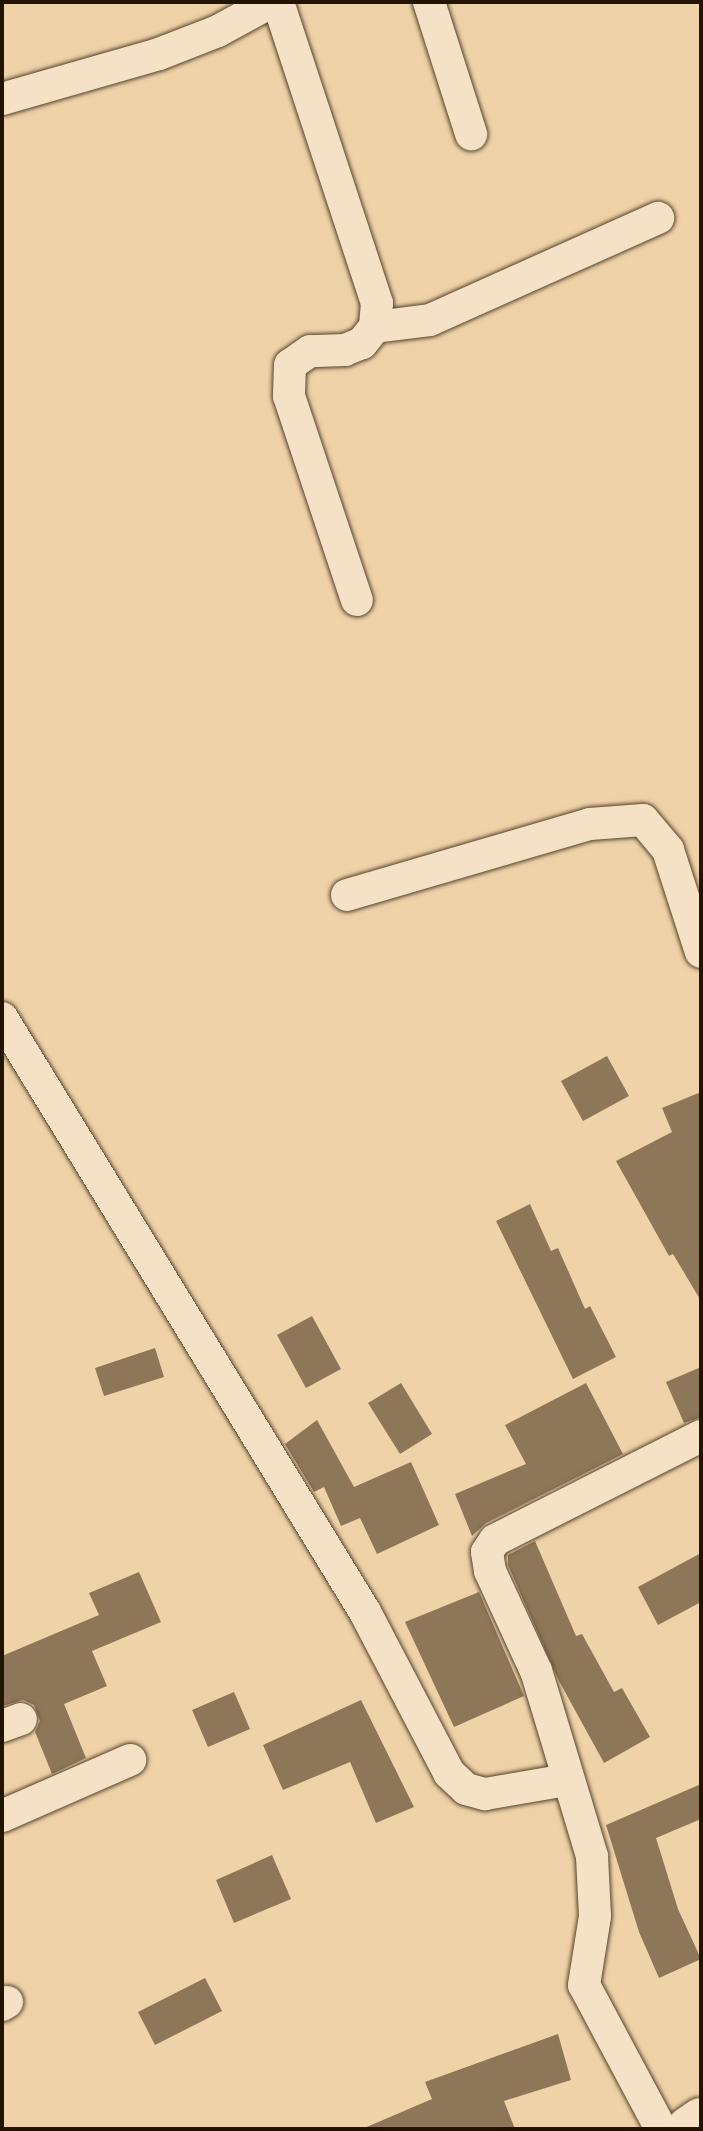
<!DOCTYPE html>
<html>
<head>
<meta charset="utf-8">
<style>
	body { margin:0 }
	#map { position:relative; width:703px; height:2131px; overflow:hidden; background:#f0d2a8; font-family:"Libre Caslon Text",serif }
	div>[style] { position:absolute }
	.building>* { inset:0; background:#8e7658 }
	.roads { filter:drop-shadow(0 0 2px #56432b) drop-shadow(0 0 2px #56432b) }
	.street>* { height:32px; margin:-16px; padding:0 16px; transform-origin:16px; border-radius:16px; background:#f5e2c6 }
	.secondary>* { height:44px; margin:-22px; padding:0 22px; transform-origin:22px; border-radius:22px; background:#f5e2c6 }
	span { translate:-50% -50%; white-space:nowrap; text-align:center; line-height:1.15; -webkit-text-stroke:7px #f5e2c6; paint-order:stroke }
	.frame { position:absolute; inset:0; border:4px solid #231301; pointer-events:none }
</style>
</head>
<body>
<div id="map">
	<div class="building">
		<div style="clip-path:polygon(607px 1056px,629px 1096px,583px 1121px,561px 1081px)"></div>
		<div style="clip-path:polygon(701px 1092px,701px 1301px,673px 1254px,669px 1256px,616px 1161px,672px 1132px,662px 1108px)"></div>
		<div style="clip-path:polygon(530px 1204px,551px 1251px,558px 1248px,585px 1309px,590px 1306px,616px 1357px,573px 1379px,496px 1221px)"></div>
		<div style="clip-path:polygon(312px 1316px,341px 1369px,306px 1388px,277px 1335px)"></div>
		<div style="clip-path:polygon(155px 1348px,164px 1377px,104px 1396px,95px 1368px)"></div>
		<div style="clip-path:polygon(701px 1367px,701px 1417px,684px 1423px,666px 1382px)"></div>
		<div style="clip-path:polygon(401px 1383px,432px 1434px,400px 1454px,368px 1403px)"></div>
		<div style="clip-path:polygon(586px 1383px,623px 1454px,486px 1523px,472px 1536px,455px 1494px,526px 1464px,505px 1425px)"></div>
		<div style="clip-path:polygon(317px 1420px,354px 1487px,411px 1462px,439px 1525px,377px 1554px,360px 1518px,341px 1526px,324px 1487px,314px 1492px,285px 1444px)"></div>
		<div style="clip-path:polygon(535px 1541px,576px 1636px,582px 1634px,614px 1692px,622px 1688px,650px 1737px,604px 1763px,559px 1681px,508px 1565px,508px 1555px)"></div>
		<div style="clip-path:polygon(701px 1553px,701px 1602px,658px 1625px,638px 1587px)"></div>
		<div style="clip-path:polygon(139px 1572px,161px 1622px,92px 1651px,107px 1686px,64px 1704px,86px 1758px,52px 1774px,35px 1732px,40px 1721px,34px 1705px,23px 1700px,2px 1706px,2px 1656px,99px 1615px,89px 1593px)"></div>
		<div style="clip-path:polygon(479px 1592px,524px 1696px,454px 1727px,405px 1622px)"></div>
		<div style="clip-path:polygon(234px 1692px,250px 1729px,208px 1747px,192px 1710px)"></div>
		<div style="clip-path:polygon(361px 1700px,414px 1807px,376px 1823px,350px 1762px,283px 1790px,263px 1745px)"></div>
		<div style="clip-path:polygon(701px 1784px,701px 1819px,656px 1838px,678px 1909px,701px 1959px,659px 1978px,639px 1932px,606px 1825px)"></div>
		<div style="clip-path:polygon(272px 1855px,291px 1899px,234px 1923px,216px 1880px)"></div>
		<div style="clip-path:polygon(205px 1978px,222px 2011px,155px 2045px,138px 2012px)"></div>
		<div style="clip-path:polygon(558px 2034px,571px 2080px,504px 2101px,515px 2129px,362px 2129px,432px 2099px,425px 2082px)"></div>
	</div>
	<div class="roads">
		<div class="street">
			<div style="left:278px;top:2px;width:317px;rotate:71.8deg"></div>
			<div style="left:377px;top:303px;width:24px;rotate:95deg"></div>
			<div style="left:375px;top:327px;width:21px;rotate:129deg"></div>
			<div style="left:362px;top:343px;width:18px;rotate:158deg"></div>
			<div style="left:345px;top:350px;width:35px;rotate:178deg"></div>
			<div style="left:310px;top:351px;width:24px;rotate:145deg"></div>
			<div style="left:290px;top:365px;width:31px;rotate:92deg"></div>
			<div style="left:289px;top:396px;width:215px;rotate:71.6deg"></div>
			<div style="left:429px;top:2px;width:139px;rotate:72.3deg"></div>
			<div style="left:2px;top:99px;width:163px;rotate:-16deg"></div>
			<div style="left:159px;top:54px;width:63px;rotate:-21.3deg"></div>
			<div style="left:218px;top:31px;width:60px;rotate:-28.7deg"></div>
			<div style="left:375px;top:327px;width:55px;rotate:-7.3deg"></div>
			<div style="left:430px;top:320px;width:250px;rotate:-24.1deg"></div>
			<div style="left:347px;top:895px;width:253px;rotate:-16.3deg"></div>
			<div style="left:590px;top:824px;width:53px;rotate:-4.3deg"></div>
			<div style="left:643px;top:820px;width:39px;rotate:50deg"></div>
			<div style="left:668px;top:850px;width:107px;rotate:72.1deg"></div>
			<div style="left:2px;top:1018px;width:696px;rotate:58.57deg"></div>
			<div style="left:365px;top:1612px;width:182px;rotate:62.4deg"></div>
			<div style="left:449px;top:1773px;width:23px;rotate:43deg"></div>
			<div style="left:466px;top:1789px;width:20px;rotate:15deg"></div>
			<div style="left:485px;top:1794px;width:83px;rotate:-9.7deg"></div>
			<div style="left:2px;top:1726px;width:20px;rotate:-20deg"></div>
			<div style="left:2px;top:1816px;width:140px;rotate:-23.6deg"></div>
			<div style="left:2px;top:2005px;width:6px;rotate:-31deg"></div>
			<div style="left:661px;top:2129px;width:163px;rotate:-118.1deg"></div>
			<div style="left:584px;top:1985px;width:70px;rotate:-80.9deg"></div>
			<div style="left:595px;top:1916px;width:60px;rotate:-92.9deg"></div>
			<div style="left:592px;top:1856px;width:193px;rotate:-106.8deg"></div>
			<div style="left:536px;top:1671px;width:110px;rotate:-114.7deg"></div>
			<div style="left:490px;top:1571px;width:19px;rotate:-99deg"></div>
			<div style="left:487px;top:1552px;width:14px;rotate:-56deg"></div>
			<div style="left:495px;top:1540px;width:231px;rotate:-26.8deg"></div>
		</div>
		<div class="secondary">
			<div style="left:688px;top:2129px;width:16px;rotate:-35deg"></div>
		</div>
	</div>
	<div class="frame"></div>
</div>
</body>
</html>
